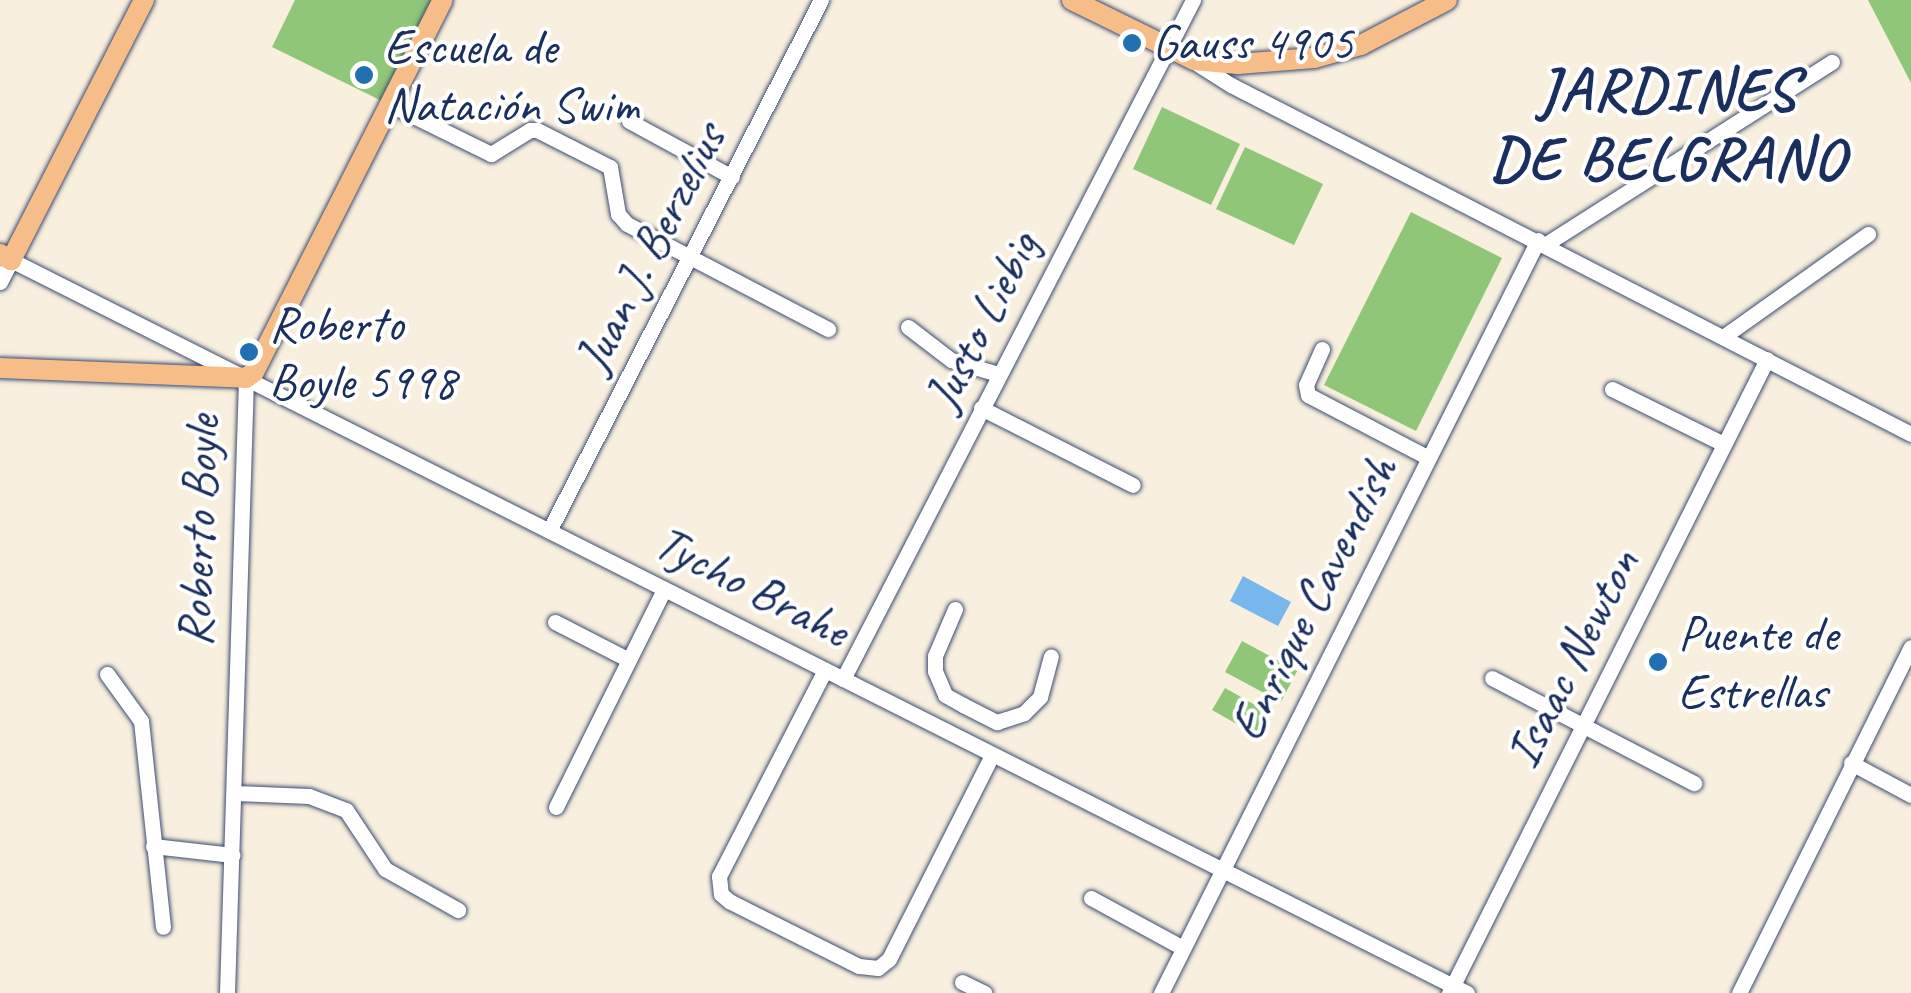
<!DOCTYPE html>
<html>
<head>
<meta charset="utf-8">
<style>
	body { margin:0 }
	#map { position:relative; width:1911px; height:993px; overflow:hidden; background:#f8efde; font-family:Caveat,sans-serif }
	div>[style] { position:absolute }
	.green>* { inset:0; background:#8fc678 }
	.water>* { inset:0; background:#77b7ec }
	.roads { filter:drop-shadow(0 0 2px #3c4c71) drop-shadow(0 0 2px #3c4c71) }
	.minor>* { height:15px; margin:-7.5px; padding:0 7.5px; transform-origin:7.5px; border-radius:7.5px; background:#fff }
	.major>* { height:20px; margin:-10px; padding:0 10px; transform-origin:10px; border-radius:10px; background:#f7bd88 }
	.dots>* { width:28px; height:28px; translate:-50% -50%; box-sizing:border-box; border:5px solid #fff; border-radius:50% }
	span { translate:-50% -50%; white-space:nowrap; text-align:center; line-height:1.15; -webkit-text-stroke:8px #fff; paint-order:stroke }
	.poi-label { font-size:50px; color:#1b2f5e }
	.left { translate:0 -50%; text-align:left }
	.street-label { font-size:50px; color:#1b2f5e }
	.district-label { font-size:60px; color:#1b2f5e; font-weight:700; letter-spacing:2.5px }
</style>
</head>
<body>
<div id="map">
	<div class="green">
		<div style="clip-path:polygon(295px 0,435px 0,386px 103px,272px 47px)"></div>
		<div style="clip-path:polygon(1868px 0,1911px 0,1911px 83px)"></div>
		<div style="clip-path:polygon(1162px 107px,1240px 144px,1211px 205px,1133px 169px)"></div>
		<div style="clip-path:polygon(1245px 147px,1323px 184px,1294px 245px,1216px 209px)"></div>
		<div style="clip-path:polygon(1411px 212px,1502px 258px,1416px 431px,1324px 385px)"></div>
		<div style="clip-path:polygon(1242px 641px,1297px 671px,1281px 702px,1225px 672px)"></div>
		<div style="clip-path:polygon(1225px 688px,1271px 714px,1258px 736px,1212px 710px)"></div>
	</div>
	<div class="water">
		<div style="clip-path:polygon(1243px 576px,1291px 602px,1278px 626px,1230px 601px)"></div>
	</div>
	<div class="roads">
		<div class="minor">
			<div style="left:1196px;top:63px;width:41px;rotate:32.2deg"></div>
			<div style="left:1231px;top:85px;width:764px;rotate:27.17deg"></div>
			<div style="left:389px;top:104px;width:114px;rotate:26.1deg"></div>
			<div style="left:491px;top:154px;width:46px;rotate:-31.6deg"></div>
			<div style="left:530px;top:130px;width:7px"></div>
			<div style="left:537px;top:130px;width:82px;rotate:26.9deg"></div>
			<div style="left:610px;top:167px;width:48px;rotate:80.3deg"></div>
			<div style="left:618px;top:214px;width:13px;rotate:48deg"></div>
			<div style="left:627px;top:224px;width:227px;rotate:27.6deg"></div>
			<div style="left:629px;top:121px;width:117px;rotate:28.5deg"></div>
			<div style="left:1546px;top:244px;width:339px;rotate:-32.5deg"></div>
			<div style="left:0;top:282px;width:25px;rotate:-63deg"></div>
			<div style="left:11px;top:260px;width:1630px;rotate:26.72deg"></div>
			<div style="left:908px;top:327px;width:54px;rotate:37.5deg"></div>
			<div style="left:951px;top:360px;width:49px;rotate:16.6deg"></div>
			<div style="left:1723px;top:337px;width:178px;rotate:-35.4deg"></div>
			<div style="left:1322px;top:349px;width:39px;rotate:114deg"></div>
			<div style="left:1306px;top:385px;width:10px;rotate:79deg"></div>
			<div style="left:1308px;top:395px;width:136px;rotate:27.5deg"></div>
			<div style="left:1612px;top:389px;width:125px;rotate:26.2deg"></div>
			<div style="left:981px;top:408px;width:170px;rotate:26.9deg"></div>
			<div style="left:549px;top:531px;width:597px;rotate:-62.88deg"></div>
			<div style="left:955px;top:609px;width:51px;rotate:113.1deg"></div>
			<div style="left:935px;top:656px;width:15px;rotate:90deg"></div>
			<div style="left:935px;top:671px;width:26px;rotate:67deg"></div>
			<div style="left:945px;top:695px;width:21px;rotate:29deg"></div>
			<div style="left:963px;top:705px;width:38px;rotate:27deg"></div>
			<div style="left:997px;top:722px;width:28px;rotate:-18deg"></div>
			<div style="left:1024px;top:713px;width:23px;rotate:-45deg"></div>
			<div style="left:1040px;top:697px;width:42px;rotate:-75deg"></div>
			<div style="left:555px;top:622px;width:83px;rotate:27.2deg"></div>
			<div style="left:825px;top:670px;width:232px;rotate:117.2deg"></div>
			<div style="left:719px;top:876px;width:18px;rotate:84deg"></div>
			<div style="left:721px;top:894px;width:11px;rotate:41deg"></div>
			<div style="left:729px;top:901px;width:145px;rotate:26.6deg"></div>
			<div style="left:859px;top:966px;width:19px;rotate:6deg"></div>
			<div style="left:878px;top:968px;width:14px;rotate:-39deg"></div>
			<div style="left:889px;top:959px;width:229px;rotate:-63.2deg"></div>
			<div style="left:107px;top:674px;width:58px;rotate:54.1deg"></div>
			<div style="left:141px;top:721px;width:207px;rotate:83.9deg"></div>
			<div style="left:1492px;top:678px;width:228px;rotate:27.5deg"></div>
			<div style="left:843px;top:679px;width:764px;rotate:-62.73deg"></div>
			<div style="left:1851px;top:763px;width:68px;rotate:28.1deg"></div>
			<div style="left:235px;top:793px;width:74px;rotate:2.3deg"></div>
			<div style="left:309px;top:796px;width:40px;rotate:21deg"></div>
			<div style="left:346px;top:810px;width:71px;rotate:56.5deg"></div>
			<div style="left:385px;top:869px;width:84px;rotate:29.3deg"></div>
			<div style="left:556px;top:807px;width:243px;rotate:-63.6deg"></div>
			<div style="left:153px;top:846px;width:80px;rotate:6.5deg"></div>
			<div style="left:1091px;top:898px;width:105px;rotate:28.5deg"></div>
			<div style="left:962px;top:982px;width:25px;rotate:26deg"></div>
			<div style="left:227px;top:993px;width:615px;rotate:-88.23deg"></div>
			<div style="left:1161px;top:993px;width:842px;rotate:-63.4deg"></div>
			<div style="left:1449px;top:993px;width:709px;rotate:-63.36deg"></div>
			<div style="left:1739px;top:993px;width:386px;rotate:-63.6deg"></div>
		</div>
		<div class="major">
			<div style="left:1072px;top:0;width:136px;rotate:26.2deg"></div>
			<div style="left:1194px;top:60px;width:44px;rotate:5.2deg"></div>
			<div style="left:1238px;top:64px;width:76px;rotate:-4.5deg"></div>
			<div style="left:1314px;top:58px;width:49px;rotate:-15.5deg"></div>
			<div style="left:1361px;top:45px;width:97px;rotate:-27.6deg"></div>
			<div style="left:0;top:254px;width:13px;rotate:29deg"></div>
			<div style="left:11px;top:260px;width:292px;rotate:-62.9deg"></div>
			<div style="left:0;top:368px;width:246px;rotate:2.3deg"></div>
			<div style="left:246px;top:378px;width:10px;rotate:-37deg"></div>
			<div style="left:254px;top:372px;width:417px;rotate:-63.1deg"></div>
		</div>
	</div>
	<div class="dots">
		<div style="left:1132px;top:43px;background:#1f6fb2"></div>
		<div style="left:364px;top:75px;background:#1f6fb2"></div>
		<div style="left:249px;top:352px;background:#1f6fb2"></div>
		<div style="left:1658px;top:662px;background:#1f6fb2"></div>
	</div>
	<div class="poi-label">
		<span class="left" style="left:1152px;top:43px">Gauss 4905</span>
		<span class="left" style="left:384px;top:75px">Escuela de<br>Natación Swim</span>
		<span class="left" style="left:269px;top:352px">Roberto<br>Boyle 5998</span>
		<span class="left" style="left:1678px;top:662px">Puente de<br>Estrellas</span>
	</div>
	<div class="street-label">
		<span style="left:650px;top:248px;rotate:-63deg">Juan J. Berzelius</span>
		<span style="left:982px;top:321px;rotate:-63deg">Justo Liebig</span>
		<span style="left:198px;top:531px;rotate:-88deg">Roberto Boyle</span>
		<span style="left:752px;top:586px;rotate:27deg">Tycho Brahe</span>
		<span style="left:1313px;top:598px;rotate:-63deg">Enrique Cavendish</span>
		<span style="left:1572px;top:658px;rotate:-63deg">Isaac Newton</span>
	</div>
	<div class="district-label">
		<span style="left:1668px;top:124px">JARDINES<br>DE BELGRANO</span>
	</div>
</div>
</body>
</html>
